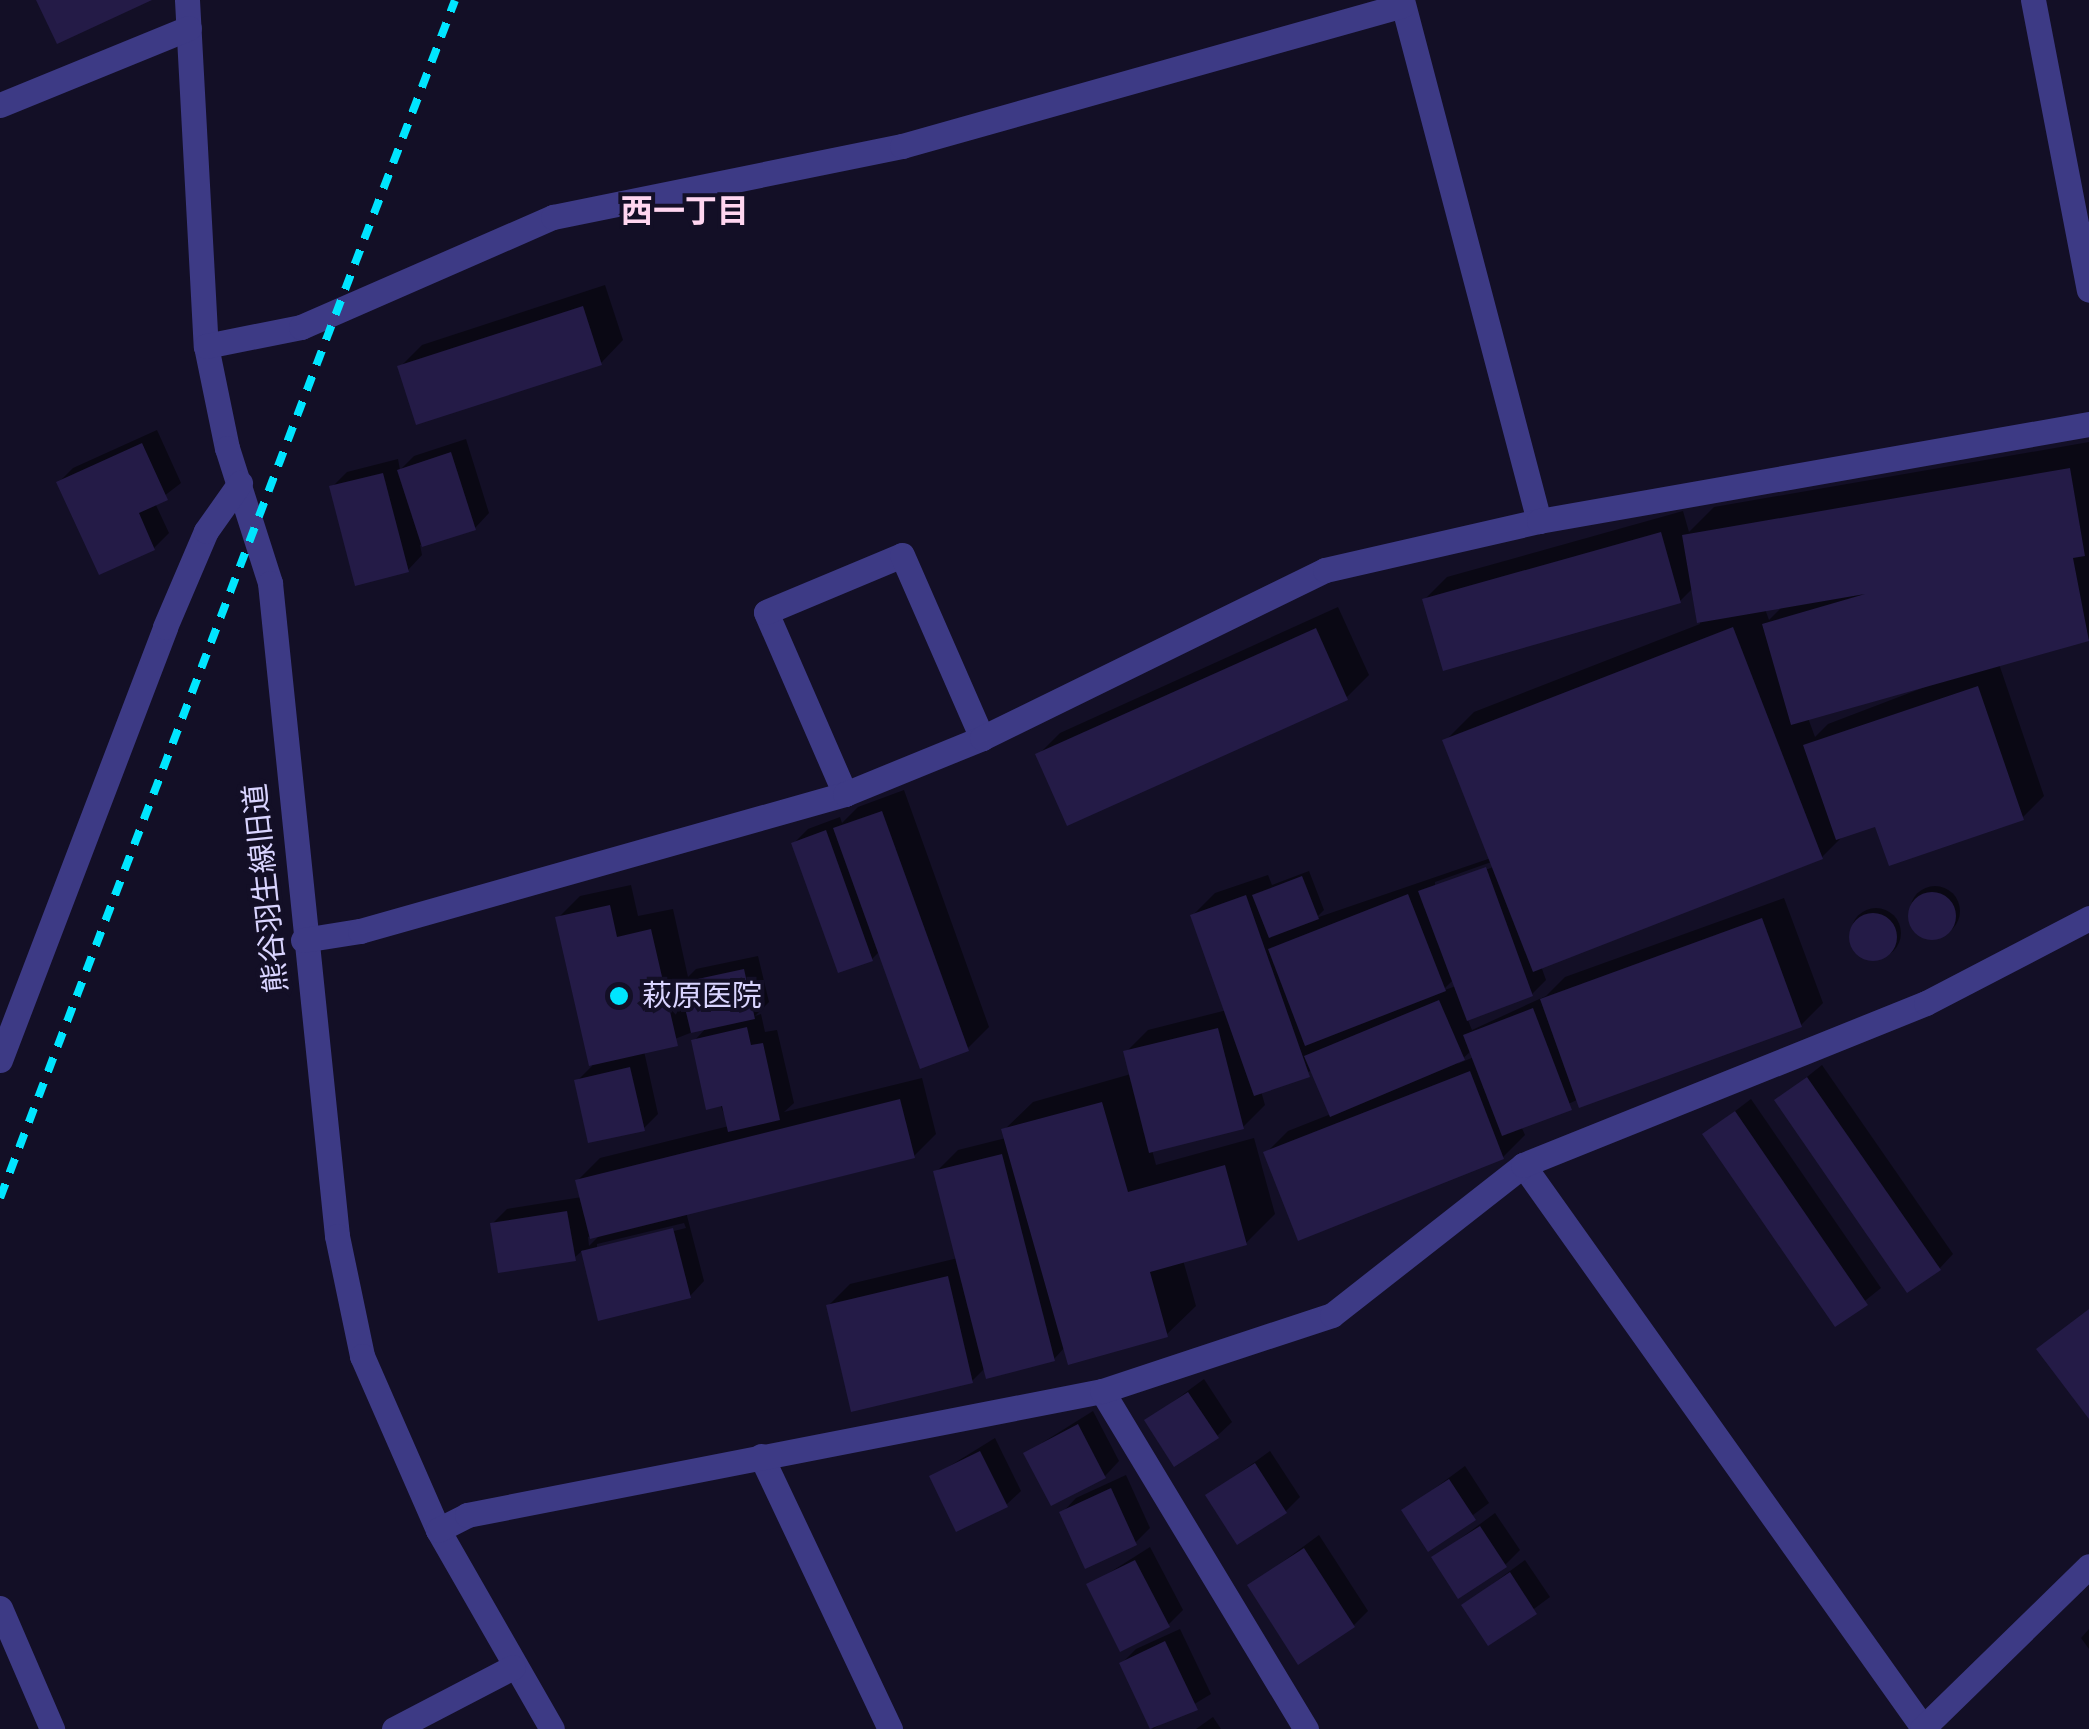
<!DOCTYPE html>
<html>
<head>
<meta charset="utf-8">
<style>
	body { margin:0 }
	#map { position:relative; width:2089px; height:1729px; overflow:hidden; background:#130f26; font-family:Karla,"Noto Sans JP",sans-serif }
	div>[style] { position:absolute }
	.shadow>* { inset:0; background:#0007 }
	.round { border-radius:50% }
	.building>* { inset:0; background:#241b47 }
	.minor>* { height:25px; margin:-12.5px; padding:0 12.5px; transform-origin:12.5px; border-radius:12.5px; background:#3d3a85 }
	.rail>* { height:8px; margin-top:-4px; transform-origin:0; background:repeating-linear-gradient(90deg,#00e5ff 0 15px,transparent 0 27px) }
	.dots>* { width:28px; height:28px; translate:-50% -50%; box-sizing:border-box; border:5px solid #130f26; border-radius:50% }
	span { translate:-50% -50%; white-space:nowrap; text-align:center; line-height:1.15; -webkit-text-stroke:8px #130f26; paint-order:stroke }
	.street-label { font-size:30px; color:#d9d4ff }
	.poi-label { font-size:30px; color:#d9d4ff }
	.left { translate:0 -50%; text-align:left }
	.neighbourhood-label { font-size:32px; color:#ffd6f0; font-weight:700 }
</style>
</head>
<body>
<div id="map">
	<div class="shadow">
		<div style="clip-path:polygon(605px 285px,623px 340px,601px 363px,400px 367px,422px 345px)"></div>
		<div style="clip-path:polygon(157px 430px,181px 483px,155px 503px,169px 533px,154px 548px,101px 572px,59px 482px,73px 468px)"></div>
		<div style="clip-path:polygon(466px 439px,489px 513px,475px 528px,420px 545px,422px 555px,408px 570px,332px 487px,347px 472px,398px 459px,400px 470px,414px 456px)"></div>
		<div style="clip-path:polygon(evenodd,2089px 442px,2089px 639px,1999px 664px,2044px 796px,2022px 818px,1877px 824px,1844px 835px,1822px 857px,1541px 966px,1546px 980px,1532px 994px,1467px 1018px,1472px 1030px,1546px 996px,1565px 977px,1784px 898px,1823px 1003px,1801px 1025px,1579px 1099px,1521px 1126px,1525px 1135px,1503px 1157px,1266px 1153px,1288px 1131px,1331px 1114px,1313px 1070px,1261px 1091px,1265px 1105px,1243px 1127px,1152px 1150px,1156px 1165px,1254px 1138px,1275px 1214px,1246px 1243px,1183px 1260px,1196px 1306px,1167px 1334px,1065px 1347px,1054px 1359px,986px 1367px,972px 1381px,828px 1306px,850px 1284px,958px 1258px,936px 1172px,958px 1150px,1006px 1138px,1004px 1130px,1033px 1102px,1131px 1074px,1126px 1052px,1148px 1030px,1227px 1010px,1193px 915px,1215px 893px,1268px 875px,1272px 885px,1309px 871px,1324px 910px,1316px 918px,1491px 858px,1445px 741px,1474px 712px,1700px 624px,1694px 587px,1680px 601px,1425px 599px,1447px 577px,1683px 511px,1689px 532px,1714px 507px,2089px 442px,1783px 606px,1769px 620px,1765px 609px,1783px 606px,2089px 442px,1946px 679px,1828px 724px,1815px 737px,1808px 718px,1946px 679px,2089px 442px,1497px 860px,1499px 865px,1435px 888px,1435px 882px,1497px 860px,2089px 442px,1454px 979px,1456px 986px,1442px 991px,1454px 979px,2089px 442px,1472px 1050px,1474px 1057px,1457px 1064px,1472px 1050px)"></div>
		<div style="clip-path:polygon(1338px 607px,1369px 675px,1347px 697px,1038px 755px,1060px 733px)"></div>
		<div style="clip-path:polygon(904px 790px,989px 1027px,967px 1049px,880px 951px,872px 959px,794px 843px,808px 829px,840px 817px,842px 823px,858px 807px)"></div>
		<div style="clip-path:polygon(evenodd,631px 885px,638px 916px,673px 909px,688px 977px,696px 969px,758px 956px,769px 1002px,755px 1016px,761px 1014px,765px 1032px,777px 1030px,794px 1103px,784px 1112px,922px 1078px,936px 1134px,914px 1156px,686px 1212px,704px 1281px,690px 1296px,600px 1318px,583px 1250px,574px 1258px,492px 1224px,507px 1209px,582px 1197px,578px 1180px,600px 1158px,729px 1126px,694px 1041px,708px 1026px,644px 1051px,658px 1114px,644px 1128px,577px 1081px,592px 1066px,558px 918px,580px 896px,631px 885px,684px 1223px,686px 1228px,597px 1250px,597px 1244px,684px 1223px,631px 885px,602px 1233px,589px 1246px,588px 1237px,602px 1233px)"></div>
		<div class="round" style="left:1910px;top:886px;width:50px;height:50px"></div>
		<div class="round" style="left:1851px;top:908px;width:50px;height:50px"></div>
		<div style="clip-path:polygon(1822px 1065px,1953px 1254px,1939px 1269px,1778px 1100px)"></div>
		<div style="clip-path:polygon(1751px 1099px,1881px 1288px,1836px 1324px,1705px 1134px)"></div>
		<div style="clip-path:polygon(1204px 1379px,1232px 1422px,1217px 1436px,1147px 1421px)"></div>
		<div style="clip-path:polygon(1093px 1411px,1119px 1461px,1105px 1476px,1026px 1453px)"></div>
		<div style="clip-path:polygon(995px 1438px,1021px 1491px,1006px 1505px,932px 1477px)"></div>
		<div style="clip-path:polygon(1270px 1451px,1300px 1497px,1286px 1511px,1208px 1496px)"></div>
		<div style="clip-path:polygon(1465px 1466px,1489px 1503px,1429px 1548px,1404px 1511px)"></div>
		<div style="clip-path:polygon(1126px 1475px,1150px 1528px,1135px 1543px,1062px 1513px,1076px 1498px)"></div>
		<div style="clip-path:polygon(1495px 1513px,1520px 1550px,1505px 1565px,1434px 1558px)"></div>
		<div style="clip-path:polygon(1319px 1535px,1368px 1611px,1354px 1625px,1250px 1586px)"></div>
		<div style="clip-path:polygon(1150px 1547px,1183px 1610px,1168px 1625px,1090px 1585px)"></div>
		<div style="clip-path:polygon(1525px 1560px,1550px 1597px,1489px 1642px,1464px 1605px)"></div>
		<div style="clip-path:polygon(1180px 1629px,1211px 1694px,1153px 1729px,1122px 1663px,1136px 1649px)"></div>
		<div style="clip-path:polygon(2089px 1629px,2089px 1649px,2081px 1638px)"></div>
		<div style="clip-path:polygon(1213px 1717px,1221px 1729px,1196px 1729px)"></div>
	</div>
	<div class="building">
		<div style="clip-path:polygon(36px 0,152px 0,57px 44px)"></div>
		<div style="clip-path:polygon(583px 306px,602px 365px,416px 425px,397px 366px)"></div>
		<div style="clip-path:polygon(142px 443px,168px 500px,139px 513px,155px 550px,99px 575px,56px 482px)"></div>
		<div style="clip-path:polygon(451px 452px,476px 530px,422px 547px,397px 470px)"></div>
		<div style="clip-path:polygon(2070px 468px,2085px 556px,2073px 558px,2089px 641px,1791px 725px,1762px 624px,1865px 594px,1697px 623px,1682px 535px)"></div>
		<div style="clip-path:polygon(383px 473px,409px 572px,355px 586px,329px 486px)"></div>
		<div style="clip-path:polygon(1661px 532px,1681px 603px,1443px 671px,1422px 599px)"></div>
		<div style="clip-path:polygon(1733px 627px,1823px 859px,1533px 972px,1442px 740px)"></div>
		<div style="clip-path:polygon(1316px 628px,1348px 700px,1067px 826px,1035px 754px)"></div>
		<div style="clip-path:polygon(1978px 686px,2024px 820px,1889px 866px,1875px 827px,1836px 840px,1803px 745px)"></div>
		<div style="clip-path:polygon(882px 811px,969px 1051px,920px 1069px,833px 828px)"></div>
		<div style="clip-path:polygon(826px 830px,873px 961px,838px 973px,791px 843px)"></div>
		<div style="clip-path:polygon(1486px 867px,1533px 996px,1467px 1021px,1418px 891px)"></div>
		<div style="clip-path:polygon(1302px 876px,1319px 919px,1269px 938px,1252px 895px)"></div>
		<div class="round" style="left:1908px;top:892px;width:48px;height:48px"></div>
		<div style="clip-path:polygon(1408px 894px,1446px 991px,1305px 1046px,1268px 949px)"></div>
		<div style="clip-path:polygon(1246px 895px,1310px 1077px,1254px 1096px,1190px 915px)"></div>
		<div style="clip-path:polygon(610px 905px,617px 937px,651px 929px,678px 1046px,589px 1066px,555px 917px)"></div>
		<div class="round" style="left:1849px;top:913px;width:48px;height:48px"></div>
		<div style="clip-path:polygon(1762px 918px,1802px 1027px,1579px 1108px,1540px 999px)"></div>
		<div style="clip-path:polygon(744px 969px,755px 1019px,691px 1033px,679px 983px)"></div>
		<div style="clip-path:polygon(1439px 1000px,1465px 1060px,1330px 1117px,1304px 1056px)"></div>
		<div style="clip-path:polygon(1533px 1008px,1572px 1110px,1502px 1136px,1463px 1035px)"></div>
		<div style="clip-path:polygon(747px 1027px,751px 1045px,763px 1043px,780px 1120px,728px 1132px,722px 1106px,706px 1110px,691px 1040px)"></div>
		<div style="clip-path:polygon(1218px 1028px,1244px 1129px,1149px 1153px,1123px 1051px)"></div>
		<div style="clip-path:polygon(630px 1067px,645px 1131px,588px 1143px,574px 1080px)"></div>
		<div style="clip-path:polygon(1470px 1071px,1504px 1159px,1298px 1241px,1263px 1152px)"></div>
		<div style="clip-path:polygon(1807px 1077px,1941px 1270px,1907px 1293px,1774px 1100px)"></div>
		<div style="clip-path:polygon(900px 1099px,915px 1158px,590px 1239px,575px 1180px)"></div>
		<div style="clip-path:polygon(1102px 1102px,1128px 1192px,1225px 1165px,1247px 1245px,1150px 1272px,1168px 1337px,1068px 1365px,1001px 1129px)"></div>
		<div style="clip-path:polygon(1735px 1111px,1868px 1305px,1835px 1327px,1702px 1134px)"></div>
		<div style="clip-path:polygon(1002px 1154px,1055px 1361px,986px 1379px,933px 1171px)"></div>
		<div style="clip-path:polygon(567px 1211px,576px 1261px,498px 1273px,490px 1223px)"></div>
		<div style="clip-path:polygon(673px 1228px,691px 1298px,598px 1321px,581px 1251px)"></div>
		<div style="clip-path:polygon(948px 1276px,973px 1383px,851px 1412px,826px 1305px)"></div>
		<div style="clip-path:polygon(2089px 1309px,2089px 1419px,2036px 1349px)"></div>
		<div style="clip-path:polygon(1188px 1392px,1219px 1438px,1174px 1467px,1144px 1420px)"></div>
		<div style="clip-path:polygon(1078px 1424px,1106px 1478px,1051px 1506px,1023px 1453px)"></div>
		<div style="clip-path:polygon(980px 1451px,1008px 1507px,956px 1532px,929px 1476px)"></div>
		<div style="clip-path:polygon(1255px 1463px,1287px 1513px,1237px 1545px,1205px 1495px)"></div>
		<div style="clip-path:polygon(1449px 1479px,1476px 1520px,1428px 1552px,1401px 1510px)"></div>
		<div style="clip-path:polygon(1111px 1488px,1137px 1545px,1085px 1569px,1059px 1512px)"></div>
		<div style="clip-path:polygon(1480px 1526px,1507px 1567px,1458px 1599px,1431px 1557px)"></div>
		<div style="clip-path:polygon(1304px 1548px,1355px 1627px,1298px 1665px,1247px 1585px)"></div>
		<div style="clip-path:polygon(1135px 1560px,1170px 1627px,1120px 1652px,1086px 1584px)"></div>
		<div style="clip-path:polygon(1510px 1572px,1537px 1614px,1488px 1646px,1461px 1605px)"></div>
		<div style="clip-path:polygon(1165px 1641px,1198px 1710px,1150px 1729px,1119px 1663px)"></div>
	</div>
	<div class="minor">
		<div style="left:187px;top:0;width:347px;rotate:86.9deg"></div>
		<div style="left:206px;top:346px;width:104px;rotate:78.4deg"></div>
		<div style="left:227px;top:448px;width:142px;rotate:72.3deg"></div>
		<div style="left:270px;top:583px;width:656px;rotate:84.14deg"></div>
		<div style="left:337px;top:1236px;width:123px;rotate:78.2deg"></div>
		<div style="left:362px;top:1356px;width:190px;rotate:66.4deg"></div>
		<div style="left:438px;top:1530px;width:229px;rotate:60.2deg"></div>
		<div style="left:1402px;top:0;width:539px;rotate:75.27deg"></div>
		<div style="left:2033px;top:0;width:295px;rotate:79.1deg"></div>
		<div style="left:0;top:105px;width:204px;rotate:-22.2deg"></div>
		<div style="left:206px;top:346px;width:97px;rotate:-11.3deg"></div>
		<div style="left:301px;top:327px;width:275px;rotate:-23.6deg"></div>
		<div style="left:553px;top:217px;width:356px;rotate:-11.5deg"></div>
		<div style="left:902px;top:146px;width:520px;rotate:-15.72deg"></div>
		<div style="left:845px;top:794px;width:198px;rotate:-113.5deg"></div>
		<div style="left:766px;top:612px;width:147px;rotate:-22.7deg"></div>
		<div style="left:902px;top:555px;width:200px;rotate:66.4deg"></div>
		<div style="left:303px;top:940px;width:58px;rotate:-9deg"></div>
		<div style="left:360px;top:931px;width:504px;rotate:-15.77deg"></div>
		<div style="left:845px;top:794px;width:148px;rotate:-22.2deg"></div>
		<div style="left:982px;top:738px;width:382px;rotate:-26.1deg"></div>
		<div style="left:1325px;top:570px;width:220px;rotate:-12.9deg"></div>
		<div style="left:1539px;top:521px;width:558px;rotate:-10deg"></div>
		<div style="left:0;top:1060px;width:463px;rotate:-69.1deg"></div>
		<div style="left:165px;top:627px;width:104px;rotate:-66.9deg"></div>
		<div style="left:206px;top:531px;width:59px;rotate:-54.7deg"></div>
		<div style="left:1523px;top:1165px;width:692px;rotate:54.59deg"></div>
		<div style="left:1102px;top:1391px;width:395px;rotate:58.9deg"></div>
		<div style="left:761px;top:1456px;width:302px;rotate:64.7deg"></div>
		<div style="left:438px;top:1530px;width:33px;rotate:-27deg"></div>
		<div style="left:467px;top:1515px;width:647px;rotate:-11.05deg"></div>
		<div style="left:1102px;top:1391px;width:242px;rotate:-18.3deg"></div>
		<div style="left:1332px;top:1315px;width:243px;rotate:-38.1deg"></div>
		<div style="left:1523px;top:1165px;width:434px;rotate:-21.9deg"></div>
		<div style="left:1926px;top:1003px;width:184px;rotate:-27.5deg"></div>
		<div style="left:0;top:1608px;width:132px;rotate:66.7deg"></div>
		<div style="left:394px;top:1729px;width:134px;rotate:-27.5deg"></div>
		<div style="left:1922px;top:1729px;width:233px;rotate:-44.3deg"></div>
	</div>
	<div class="rail">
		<div style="left:0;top:1198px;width:1281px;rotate:-69.2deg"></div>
	</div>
	<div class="dots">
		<div style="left:619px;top:996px;background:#00e5ff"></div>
	</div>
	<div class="street-label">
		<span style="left:266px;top:888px;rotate:-96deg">熊谷羽生線旧道</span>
	</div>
	<div class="poi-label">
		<span class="left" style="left:642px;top:996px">萩原医院</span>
	</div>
	<div class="neighbourhood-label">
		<span style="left:685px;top:212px">西一丁目</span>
	</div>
</div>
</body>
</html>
